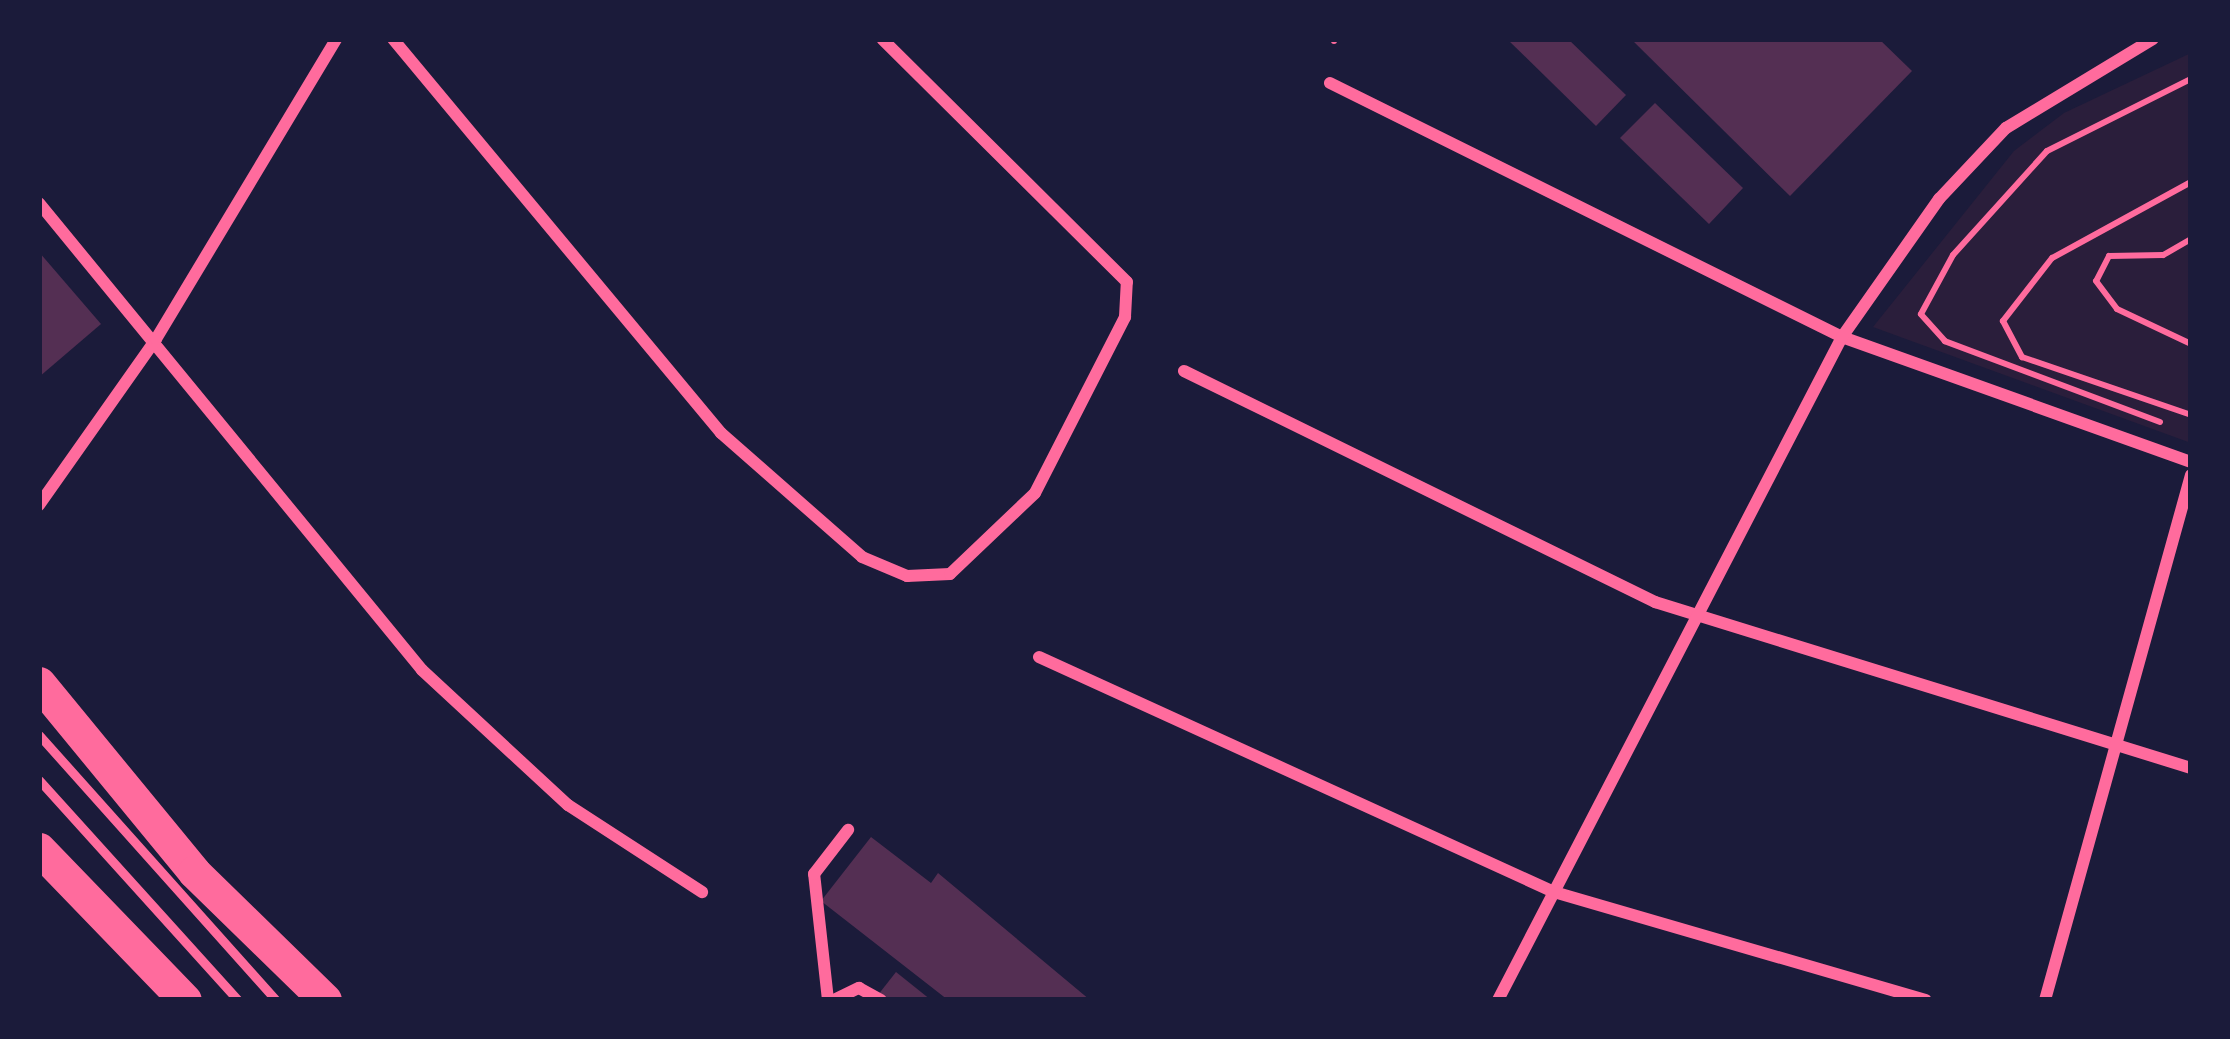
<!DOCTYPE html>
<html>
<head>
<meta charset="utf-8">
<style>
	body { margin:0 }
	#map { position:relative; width:2230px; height:1039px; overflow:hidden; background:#1b1b3a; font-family:Roboto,sans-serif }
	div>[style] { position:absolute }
	.green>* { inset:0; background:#2a1e3b }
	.building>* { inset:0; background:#542f53 }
	.path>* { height:6px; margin:-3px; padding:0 3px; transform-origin:3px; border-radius:3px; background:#ff6b9d }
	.service>* { height:9px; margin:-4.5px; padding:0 4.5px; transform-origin:4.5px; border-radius:4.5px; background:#ff6b9d }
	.minor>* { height:12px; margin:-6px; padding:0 6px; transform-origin:6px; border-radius:6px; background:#ff6b9d }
	.trunk>* { height:33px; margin:-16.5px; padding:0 16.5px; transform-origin:16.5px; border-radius:16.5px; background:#ff6b9d }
	span { translate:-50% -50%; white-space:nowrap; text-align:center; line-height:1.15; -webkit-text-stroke:12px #1b1b3a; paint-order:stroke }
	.frame { position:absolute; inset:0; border:42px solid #1b1b3a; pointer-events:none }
</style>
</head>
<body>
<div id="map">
	<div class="green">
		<div style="clip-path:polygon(2191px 53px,2191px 443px,1873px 327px,2014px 151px,2064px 113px)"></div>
	</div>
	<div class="building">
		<div style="clip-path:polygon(1507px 39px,1568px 39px,1626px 95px,1596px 126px)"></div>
		<div style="clip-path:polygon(1631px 39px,1879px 39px,1912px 71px,1790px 196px)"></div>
		<div style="clip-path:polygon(1655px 103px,1743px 188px,1709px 224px,1620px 138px)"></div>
		<div style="clip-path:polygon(39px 252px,101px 324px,39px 377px)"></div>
		<div style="clip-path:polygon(871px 837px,931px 883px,938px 873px,1090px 1000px,948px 1000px,821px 901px)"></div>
		<div style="clip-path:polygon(896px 972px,931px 1000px,874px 1000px)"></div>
	</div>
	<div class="path">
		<div style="left:1334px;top:39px;width:2px;rotate:90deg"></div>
		<div style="left:2191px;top:182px;width:158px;rotate:151.3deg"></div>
		<div style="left:2052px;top:258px;width:80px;rotate:127.9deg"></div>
		<div style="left:2003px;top:321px;width:41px;rotate:62.2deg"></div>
		<div style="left:2022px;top:357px;width:179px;rotate:18.9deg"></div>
		<div style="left:2191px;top:239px;width:32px;rotate:150deg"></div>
		<div style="left:2163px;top:255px;width:54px;rotate:178.9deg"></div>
		<div style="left:2109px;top:256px;width:28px;rotate:117deg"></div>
		<div style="left:2096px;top:281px;width:35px;rotate:53deg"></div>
		<div style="left:2117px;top:309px;width:82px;rotate:25.3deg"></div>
		<div style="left:2160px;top:422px;width:230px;rotate:-159.4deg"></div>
		<div style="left:1945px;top:341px;width:36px;rotate:-132deg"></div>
		<div style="left:1921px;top:314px;width:67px;rotate:-61.5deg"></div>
		<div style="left:1953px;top:255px;width:140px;rotate:-47.9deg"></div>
		<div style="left:2047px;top:151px;width:161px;rotate:-26.6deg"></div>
	</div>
	<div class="service">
		<div style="left:39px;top:735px;width:356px;rotate:48.2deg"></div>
		<div style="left:39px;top:780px;width:297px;rotate:47.9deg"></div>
	</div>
	<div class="minor">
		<div style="left:393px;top:39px;width:513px;rotate:50.22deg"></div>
		<div style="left:721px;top:433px;width:188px;rotate:41.3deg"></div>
		<div style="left:862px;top:557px;width:49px;rotate:22.9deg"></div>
		<div style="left:907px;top:576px;width:43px;rotate:-2.7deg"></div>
		<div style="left:950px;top:574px;width:117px;rotate:-43.6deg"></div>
		<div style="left:1035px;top:493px;width:198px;rotate:-62.9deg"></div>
		<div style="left:1125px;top:317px;width:35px;rotate:-87deg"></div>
		<div style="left:1127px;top:282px;width:345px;rotate:-135.2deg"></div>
		<div style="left:1330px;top:83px;width:572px;rotate:26.39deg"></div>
		<div style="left:1842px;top:337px;width:371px;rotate:19.7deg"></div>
		<div style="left:39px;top:203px;width:604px;rotate:50.64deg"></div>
		<div style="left:422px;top:670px;width:199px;rotate:42.8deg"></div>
		<div style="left:568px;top:805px;width:160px;rotate:33deg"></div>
		<div style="left:1184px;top:371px;width:525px;rotate:26.13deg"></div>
		<div style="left:1655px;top:602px;width:561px;rotate:17.21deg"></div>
		<div style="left:39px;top:505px;width:203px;rotate:-54.8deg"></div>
		<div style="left:156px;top:339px;width:350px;rotate:-59deg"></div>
		<div style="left:1039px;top:657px;width:566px;rotate:24.53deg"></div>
		<div style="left:1554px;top:892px;width:387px;rotate:16.2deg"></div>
		<div style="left:828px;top:1000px;width:127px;rotate:-96.3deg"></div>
		<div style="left:814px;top:874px;width:56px;rotate:-52.3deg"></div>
		<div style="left:834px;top:1000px;width:28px;rotate:-26deg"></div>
		<div style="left:859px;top:988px;width:25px;rotate:29deg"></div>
		<div style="left:1498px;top:1000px;width:747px;rotate:-62.58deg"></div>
		<div style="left:1842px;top:337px;width:169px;rotate:-54.9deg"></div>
		<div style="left:1939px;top:199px;width:98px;rotate:-46.7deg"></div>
		<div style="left:2006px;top:128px;width:172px;rotate:-31.2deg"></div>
		<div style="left:2045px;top:1000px;width:545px;rotate:-74.46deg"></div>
	</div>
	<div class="trunk">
		<div style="left:39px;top:683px;width:244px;rotate:50.6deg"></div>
		<div style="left:194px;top:872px;width:183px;rotate:44.3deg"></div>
		<div style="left:39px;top:849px;width:210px;rotate:46deg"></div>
	</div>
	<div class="frame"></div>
</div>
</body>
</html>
